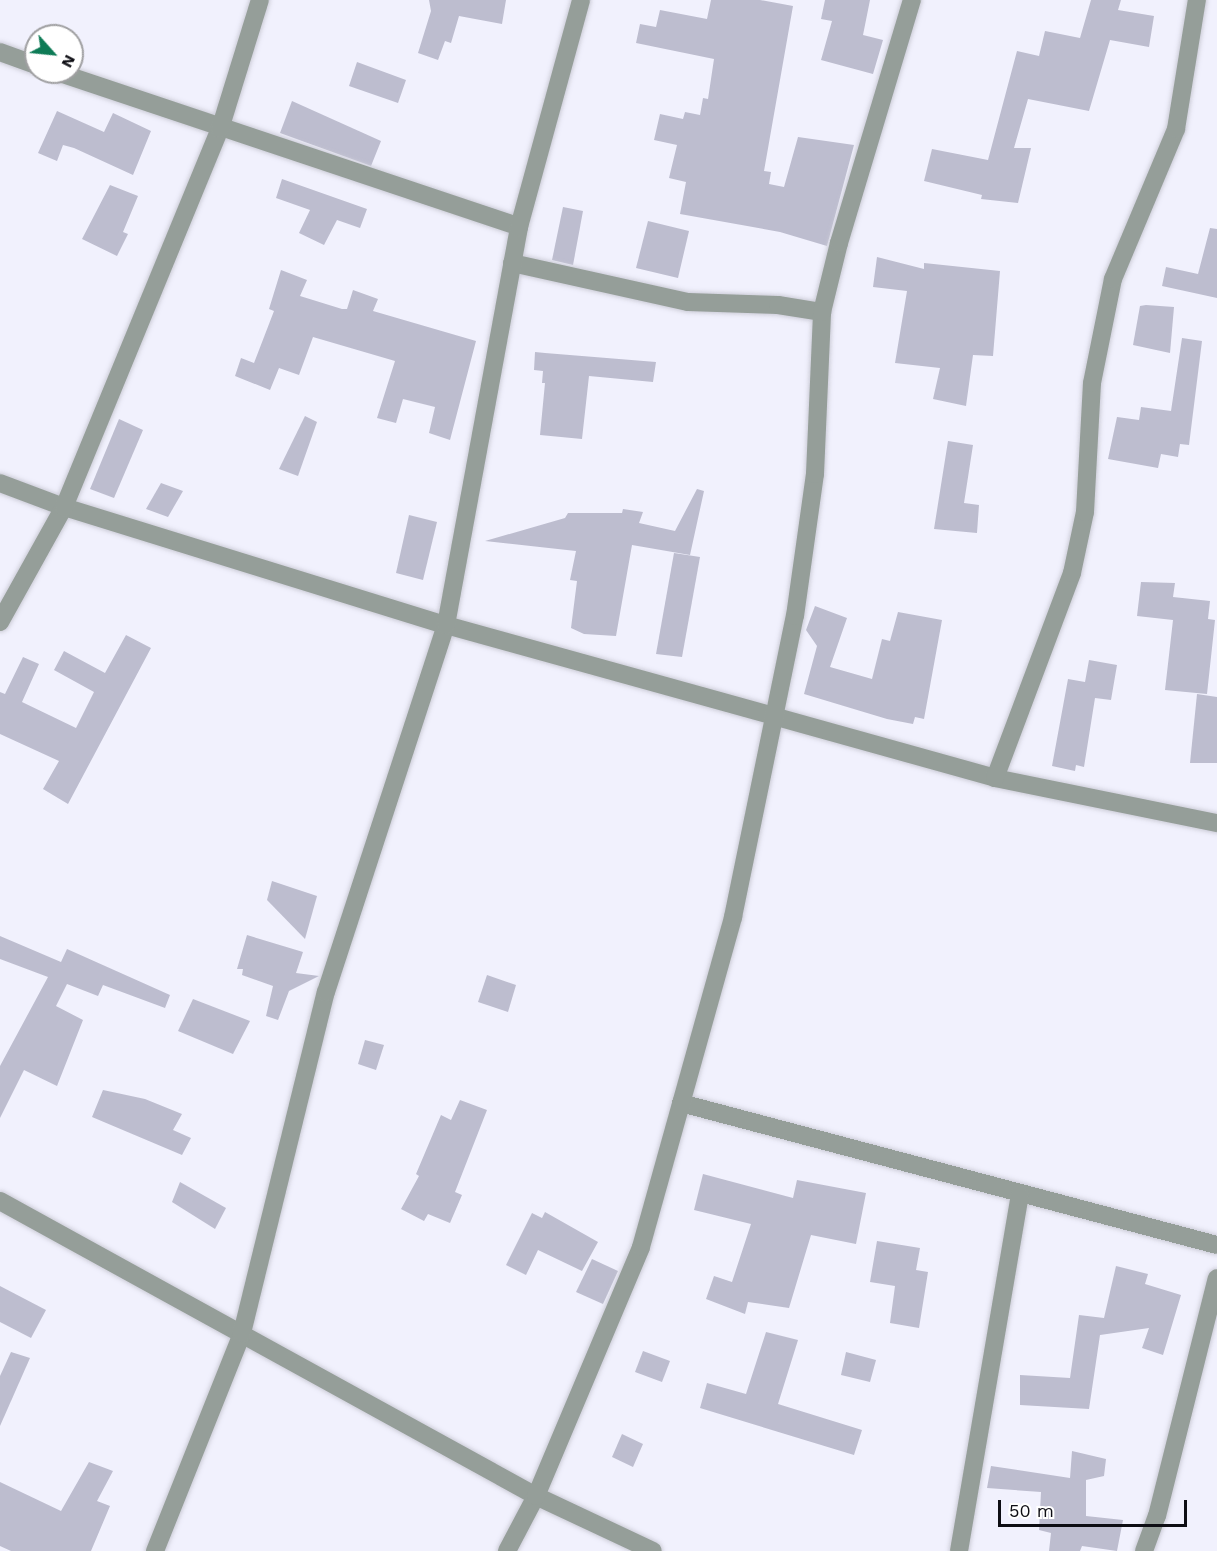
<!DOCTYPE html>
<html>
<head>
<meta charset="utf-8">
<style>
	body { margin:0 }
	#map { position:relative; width:1217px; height:1551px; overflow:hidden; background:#f1f1fd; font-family:"Work Sans",sans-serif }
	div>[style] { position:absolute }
	.building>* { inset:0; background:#bdbdcf }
	.roads { filter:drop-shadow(0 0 2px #cdcdd8) drop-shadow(0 0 2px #cdcdd8) }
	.minor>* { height:18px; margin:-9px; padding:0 9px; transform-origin:9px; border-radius:9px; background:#959e99 }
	span { translate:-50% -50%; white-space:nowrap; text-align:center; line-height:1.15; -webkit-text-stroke:5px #fff; paint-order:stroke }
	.north { position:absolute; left:24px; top:24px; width:60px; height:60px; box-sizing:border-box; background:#fff; border:2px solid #9f9fa1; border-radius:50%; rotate:117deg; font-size:16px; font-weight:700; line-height:24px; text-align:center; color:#0e0e14 }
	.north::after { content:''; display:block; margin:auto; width:21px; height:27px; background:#0e7b56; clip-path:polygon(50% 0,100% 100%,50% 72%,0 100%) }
	.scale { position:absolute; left:998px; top:1500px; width:189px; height:27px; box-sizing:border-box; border:3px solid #0e0e14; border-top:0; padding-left:8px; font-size:18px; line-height:21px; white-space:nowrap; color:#0e0e14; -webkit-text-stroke:4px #fff; paint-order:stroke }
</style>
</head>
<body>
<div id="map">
	<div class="building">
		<div style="clip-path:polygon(429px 0,506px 0,502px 24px,459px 16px,451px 43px,445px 41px,438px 60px,418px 53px,431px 11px)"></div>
		<div style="clip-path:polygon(711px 0,760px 0,793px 6px,764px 171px,771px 172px,769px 184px,784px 187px,798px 137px,854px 145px,827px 246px,780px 232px,680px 214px,686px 182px,669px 178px,677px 145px,654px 140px,660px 114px,683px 119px,685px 112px,700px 115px,703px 98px,708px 99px,714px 59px,636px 43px,640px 24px,656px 27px,660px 10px,707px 19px)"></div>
		<div style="clip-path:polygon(825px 0,870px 0,863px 35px,883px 40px,873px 74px,821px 60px,832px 21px,821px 19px)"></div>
		<div style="clip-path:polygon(1091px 0,1121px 0,1118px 10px,1154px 16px,1149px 47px,1110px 40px,1089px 111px,1028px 99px,1014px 148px,1031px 148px,1018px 203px,981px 199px,982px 195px,924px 181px,932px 149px,988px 160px,1017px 51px,1039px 56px,1045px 31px,1080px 38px)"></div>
		<div style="clip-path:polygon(357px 62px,406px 80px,398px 103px,349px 86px)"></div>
		<div style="clip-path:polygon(292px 101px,381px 141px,371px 166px,280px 133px)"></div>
		<div style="clip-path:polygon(57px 111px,104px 132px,113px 113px,151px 131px,133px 175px,74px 148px,63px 145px,57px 161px,38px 153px)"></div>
		<div style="clip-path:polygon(282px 179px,367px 209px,360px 228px,337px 220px,324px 245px,299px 233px,310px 210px,276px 198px)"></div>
		<div style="clip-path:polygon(110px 185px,138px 196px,123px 232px,128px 234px,117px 256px,82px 239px)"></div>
		<div style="clip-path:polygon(563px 207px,583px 211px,573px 265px,552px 260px)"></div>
		<div style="clip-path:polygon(648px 221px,689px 231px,678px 278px,636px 268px)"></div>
		<div style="clip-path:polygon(1210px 228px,1217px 229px,1217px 298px,1162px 286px,1166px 267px,1198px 274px)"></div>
		<div style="clip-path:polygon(877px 257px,924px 269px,924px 263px,1000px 271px,993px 356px,973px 355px,966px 406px,933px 399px,940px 368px,895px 363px,907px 291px,873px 287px)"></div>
		<div style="clip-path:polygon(281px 270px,307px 280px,300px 296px,342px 309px,347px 309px,353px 290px,378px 299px,373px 311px,476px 341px,450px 440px,429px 433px,435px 407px,403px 399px,396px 423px,377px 418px,395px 361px,313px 337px,299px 375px,279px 368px,270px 390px,235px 376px,241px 358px,254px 363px,274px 311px,269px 309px)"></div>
		<div style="clip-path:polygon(1146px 305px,1174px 307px,1170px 353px,1133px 345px,1140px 306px)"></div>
		<div style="clip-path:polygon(1182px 338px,1202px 341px,1189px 445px,1180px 444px,1178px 457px,1161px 454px,1158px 468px,1108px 459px,1117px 417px,1139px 420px,1141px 407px,1171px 411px)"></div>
		<div style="clip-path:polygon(535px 352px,545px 353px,656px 362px,653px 382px,589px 376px,582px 439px,540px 435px,545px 383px,542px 383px,543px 371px,534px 370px)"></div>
		<div style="clip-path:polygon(305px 416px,317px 422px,298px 476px,279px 469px)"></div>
		<div style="clip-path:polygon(119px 419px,143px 430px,114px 498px,90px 489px)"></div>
		<div style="clip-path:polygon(948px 441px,973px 445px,964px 503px,979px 505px,977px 533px,934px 529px)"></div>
		<div style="clip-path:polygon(161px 483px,183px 491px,168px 517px,146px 509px)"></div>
		<div style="clip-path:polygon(697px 489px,704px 491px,690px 555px,632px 545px,616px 636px,584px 634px,571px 628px,577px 581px,570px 580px,576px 551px,485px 541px,565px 518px,568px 513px,622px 513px,623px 509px,643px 512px,639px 523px,675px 531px)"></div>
		<div style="clip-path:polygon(409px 515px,437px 522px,423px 580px,396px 573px)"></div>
		<div style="clip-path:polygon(674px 553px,700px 557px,682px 657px,656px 654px)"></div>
		<div style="clip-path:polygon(1141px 582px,1175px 583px,1173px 597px,1210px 601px,1208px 619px,1215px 620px,1207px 694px,1165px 690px,1173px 620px,1137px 616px)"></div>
		<div style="clip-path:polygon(815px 606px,847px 618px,830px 667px,872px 679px,882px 639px,890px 641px,898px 612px,942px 620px,924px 719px,915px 717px,913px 724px,887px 719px,804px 694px,817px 646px,806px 630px)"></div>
		<div style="clip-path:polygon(126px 635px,151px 648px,68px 804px,43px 789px,59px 761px,0 734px,0 692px,5px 694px,23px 657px,39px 664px,22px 702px,76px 728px,94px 692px,54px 670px,64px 651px,105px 673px)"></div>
		<div style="clip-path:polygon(1089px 660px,1117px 665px,1111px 700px,1095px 698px,1084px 767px,1076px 765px,1075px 771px,1052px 766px,1068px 679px,1085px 682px)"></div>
		<div style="clip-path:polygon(1197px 694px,1217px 697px,1217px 763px,1190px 763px)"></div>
		<div style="clip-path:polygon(272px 881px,317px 896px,305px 939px,267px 900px)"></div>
		<div style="clip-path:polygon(247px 935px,303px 952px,296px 973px,319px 976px,289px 991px,278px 1020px,266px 1016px,273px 986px,242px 975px,243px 969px,237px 969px)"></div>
		<div style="clip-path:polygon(0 936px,61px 962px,67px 949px,170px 995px,165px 1008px,103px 985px,98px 996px,67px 984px,56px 1006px,83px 1020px,57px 1086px,24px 1070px,0 1118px,0 1066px,48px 977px,0 959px)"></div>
		<div style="clip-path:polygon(487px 975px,516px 985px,508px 1012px,478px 1002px)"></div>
		<div style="clip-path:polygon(193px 999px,250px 1021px,233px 1054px,178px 1031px)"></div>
		<div style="clip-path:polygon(365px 1040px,384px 1045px,376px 1070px,358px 1064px)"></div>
		<div style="clip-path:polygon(103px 1090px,145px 1099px,182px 1114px,173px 1130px,191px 1138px,182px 1155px,92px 1117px)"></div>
		<div style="clip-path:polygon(460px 1100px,487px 1110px,455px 1192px,462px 1195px,450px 1223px,428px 1214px,424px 1221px,401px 1209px,419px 1176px,416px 1174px,441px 1115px,451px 1120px)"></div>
		<div style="clip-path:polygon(703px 1174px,793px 1198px,797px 1180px,866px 1193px,856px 1244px,811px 1235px,789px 1308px,748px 1302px,745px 1314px,706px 1299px,714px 1276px,732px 1282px,751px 1224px,694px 1210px)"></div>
		<div style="clip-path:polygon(180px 1182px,226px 1208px,215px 1229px,172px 1202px)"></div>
		<div style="clip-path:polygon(545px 1212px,598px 1242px,582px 1271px,538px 1250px,526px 1275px,506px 1265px,532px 1213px,542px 1218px)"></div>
		<div style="clip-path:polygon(877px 1241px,920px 1248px,916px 1270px,928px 1272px,919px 1328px,890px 1323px,895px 1286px,870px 1282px)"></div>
		<div style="clip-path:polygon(592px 1259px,618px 1271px,603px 1304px,576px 1292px)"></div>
		<div style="clip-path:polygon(1116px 1266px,1148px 1274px,1145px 1284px,1181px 1295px,1163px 1355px,1142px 1348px,1149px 1328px,1100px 1335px,1089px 1409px,1020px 1405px,1020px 1375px,1070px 1378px,1079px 1315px,1104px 1318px)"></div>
		<div style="clip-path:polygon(0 1286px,46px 1310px,31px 1338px,0 1322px)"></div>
		<div style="clip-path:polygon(766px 1332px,798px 1340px,778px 1404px,862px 1430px,854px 1455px,700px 1408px,707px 1383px,746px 1394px)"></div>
		<div style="clip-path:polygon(643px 1351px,670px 1361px,662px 1382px,635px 1372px)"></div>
		<div style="clip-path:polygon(11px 1352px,30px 1358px,0 1426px,0 1376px)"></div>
		<div style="clip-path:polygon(846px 1352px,876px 1360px,870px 1382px,841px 1375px)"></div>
		<div style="clip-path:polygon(622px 1434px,643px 1444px,633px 1467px,612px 1457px)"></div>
		<div style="clip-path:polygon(1072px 1451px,1106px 1459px,1104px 1476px,1086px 1480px,1086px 1516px,1123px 1520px,1117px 1551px,1082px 1546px,1080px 1551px,1049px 1551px,1051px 1533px,1039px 1530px,1041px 1492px,987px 1488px,991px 1466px,1070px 1478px)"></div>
		<div style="clip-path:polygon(89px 1462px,113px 1471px,97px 1501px,110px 1506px,91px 1551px,11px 1551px,0 1546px,0 1482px,61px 1511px)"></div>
	</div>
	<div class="roads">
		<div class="minor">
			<div style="left:0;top:52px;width:38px;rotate:20deg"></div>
			<div style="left:57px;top:72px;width:487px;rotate:18.5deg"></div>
			<div style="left:512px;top:263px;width:180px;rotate:12.5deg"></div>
			<div style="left:688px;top:302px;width:90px;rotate:1.9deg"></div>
			<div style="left:778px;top:305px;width:45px;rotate:9deg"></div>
			<div style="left:0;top:483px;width:68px;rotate:20.6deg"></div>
			<div style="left:64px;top:507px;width:400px;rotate:17.2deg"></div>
			<div style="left:446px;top:625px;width:344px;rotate:15.5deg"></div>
			<div style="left:777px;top:717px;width:226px;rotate:15.6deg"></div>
			<div style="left:995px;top:778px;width:227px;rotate:11.5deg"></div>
			<div style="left:0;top:622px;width:132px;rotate:-60.9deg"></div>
			<div style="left:64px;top:507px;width:409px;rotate:-67.6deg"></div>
			<div style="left:220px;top:129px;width:135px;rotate:-72.8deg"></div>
			<div style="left:995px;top:778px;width:219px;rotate:-69.4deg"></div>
			<div style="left:1072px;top:573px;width:62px;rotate:-78deg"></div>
			<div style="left:1085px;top:512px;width:129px;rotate:-86.9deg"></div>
			<div style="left:1092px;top:383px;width:106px;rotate:-78.6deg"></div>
			<div style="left:1113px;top:279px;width:163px;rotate:-67.2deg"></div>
			<div style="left:1176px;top:129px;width:131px;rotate:-80.8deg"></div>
			<div style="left:681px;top:1103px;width:554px;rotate:14.84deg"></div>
			<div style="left:0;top:1201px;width:612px;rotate:28.83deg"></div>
			<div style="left:536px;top:1496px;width:129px;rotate:25.2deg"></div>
			<div style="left:155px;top:1551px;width:235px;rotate:-68.2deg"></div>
			<div style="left:242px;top:1333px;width:351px;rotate:-76.2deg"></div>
			<div style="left:326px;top:992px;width:386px;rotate:-71.9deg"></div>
			<div style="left:446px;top:625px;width:405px;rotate:-79.6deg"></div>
			<div style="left:519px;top:227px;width:235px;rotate:-74.7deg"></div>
			<div style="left:507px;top:1551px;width:62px;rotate:-62.2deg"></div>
			<div style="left:536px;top:1496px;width:270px;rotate:-67.1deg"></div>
			<div style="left:641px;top:1247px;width:343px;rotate:-74.4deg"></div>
			<div style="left:733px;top:917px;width:307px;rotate:-78.4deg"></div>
			<div style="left:795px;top:616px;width:143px;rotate:-82deg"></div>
			<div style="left:815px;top:474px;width:162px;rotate:-87.5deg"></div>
			<div style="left:822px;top:312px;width:71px;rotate:-76.2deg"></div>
			<div style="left:839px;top:243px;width:254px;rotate:-73.3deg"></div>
			<div style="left:959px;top:1551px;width:361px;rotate:-80.3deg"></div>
			<div style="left:1144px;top:1551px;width:37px;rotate:-70deg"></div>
			<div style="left:1157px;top:1516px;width:245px;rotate:-75.9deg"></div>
		</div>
	</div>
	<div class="north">N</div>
	<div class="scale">50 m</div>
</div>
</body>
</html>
